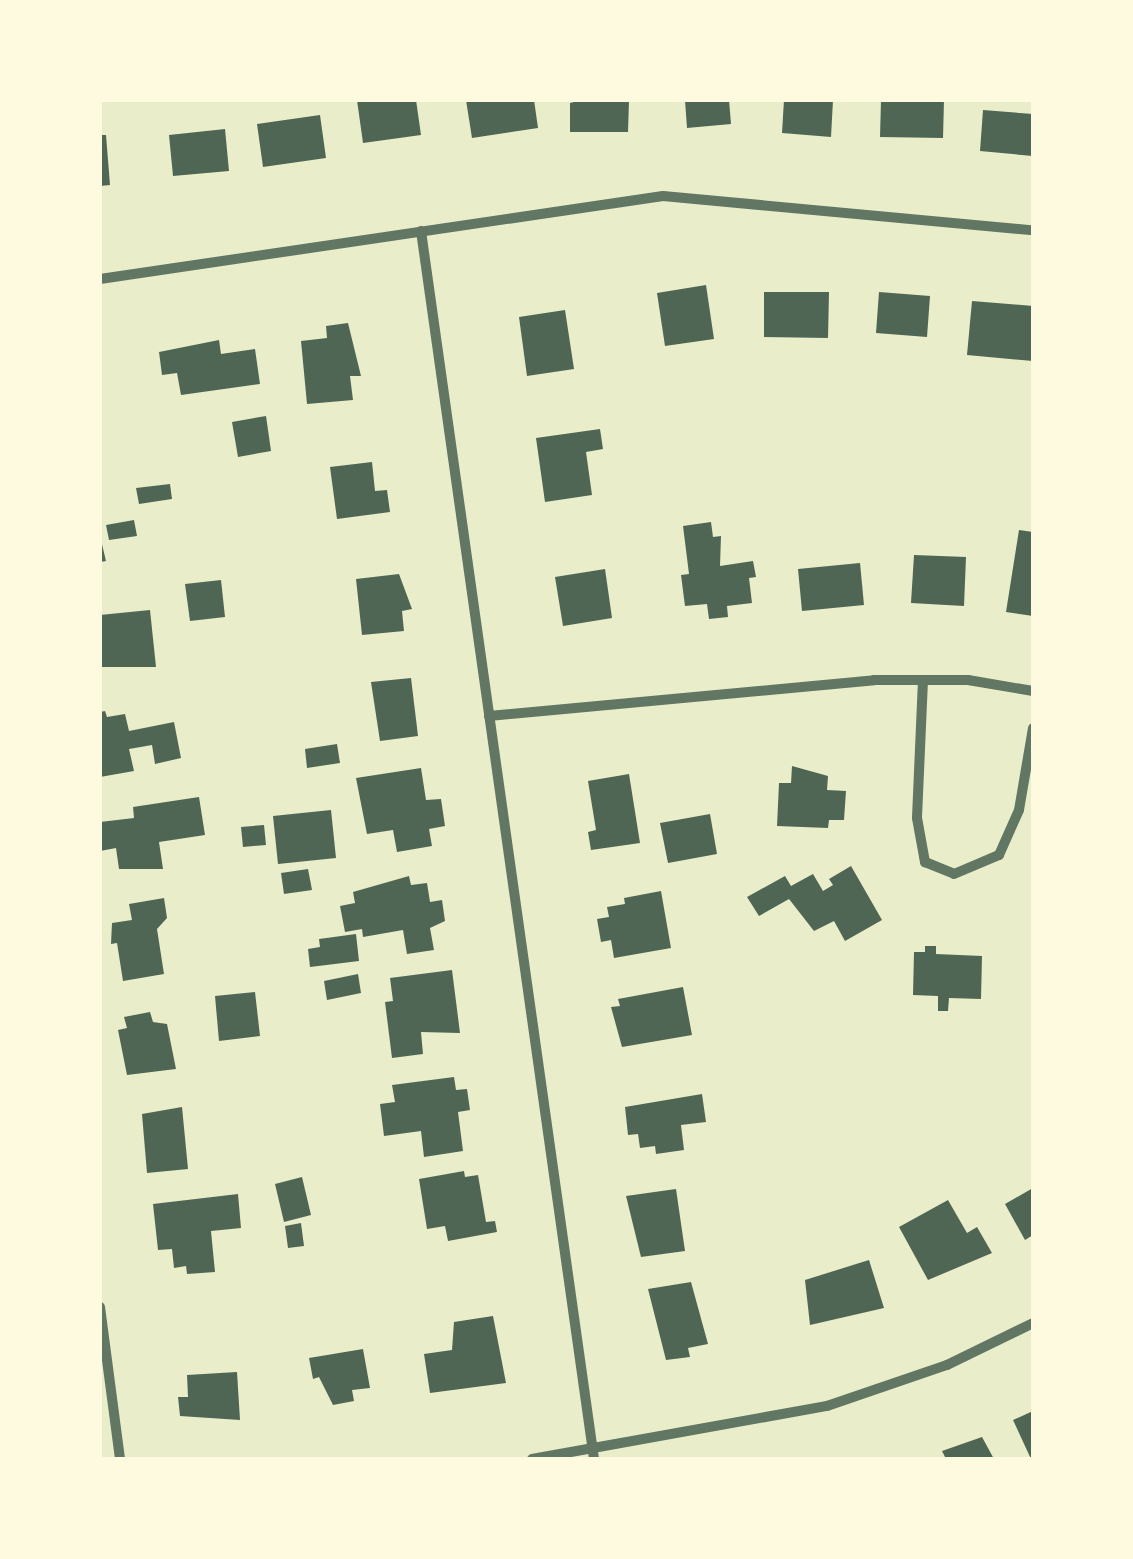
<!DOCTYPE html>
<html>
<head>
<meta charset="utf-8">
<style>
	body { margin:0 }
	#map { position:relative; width:1133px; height:1559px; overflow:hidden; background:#e9edc9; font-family:Poppins,sans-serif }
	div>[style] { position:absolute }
	.building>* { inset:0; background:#4f6655 }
	.minor>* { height:10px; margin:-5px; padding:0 5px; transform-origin:5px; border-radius:5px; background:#617663 }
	span { translate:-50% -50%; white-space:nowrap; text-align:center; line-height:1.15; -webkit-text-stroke:10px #fefae0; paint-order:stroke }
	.frame { position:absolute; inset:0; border:102px solid #fefae0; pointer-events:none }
</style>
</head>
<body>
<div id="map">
	<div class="building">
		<div style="clip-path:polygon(357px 100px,416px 100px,421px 135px,363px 143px)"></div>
		<div style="clip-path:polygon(466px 100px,534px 100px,538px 128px,472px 138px)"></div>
		<div style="clip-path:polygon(582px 100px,629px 100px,628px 132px,570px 132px,570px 103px)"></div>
		<div style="clip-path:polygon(685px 100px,729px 100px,731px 124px,687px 128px)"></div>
		<div style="clip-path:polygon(784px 100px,833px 100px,831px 137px,782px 133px)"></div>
		<div style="clip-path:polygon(881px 100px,944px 100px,943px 138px,880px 137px)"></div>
		<div style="clip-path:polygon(983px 110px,1033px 114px,1033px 156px,980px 151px)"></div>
		<div style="clip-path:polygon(320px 115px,326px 158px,263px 167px,257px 124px)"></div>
		<div style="clip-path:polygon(225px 129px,229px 171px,173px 176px,169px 135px)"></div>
		<div style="clip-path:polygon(100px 135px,106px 135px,110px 185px,100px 186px)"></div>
		<div style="clip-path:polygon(706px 285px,714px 339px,665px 346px,657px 293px)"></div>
		<div style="clip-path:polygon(764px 292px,829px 292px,828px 338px,764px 337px)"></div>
		<div style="clip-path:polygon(879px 292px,930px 296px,927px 337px,876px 333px)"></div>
		<div style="clip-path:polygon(972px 301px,1033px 306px,1033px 361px,967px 355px)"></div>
		<div style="clip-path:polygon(565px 310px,574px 369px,527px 376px,519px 317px)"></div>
		<div style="clip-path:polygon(348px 323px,361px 376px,350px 376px,353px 400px,307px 404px,301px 341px,327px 338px,326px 326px)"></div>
		<div style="clip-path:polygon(219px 340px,221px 354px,255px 349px,260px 384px,181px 395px,177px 373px,162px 375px,159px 352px)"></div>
		<div style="clip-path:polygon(266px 416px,271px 451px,238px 457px,232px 422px)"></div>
		<div style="clip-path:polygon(600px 429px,603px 449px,586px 452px,592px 495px,545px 502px,536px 438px)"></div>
		<div style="clip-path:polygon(372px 462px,375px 491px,387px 490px,390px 512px,337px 519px,330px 467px)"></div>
		<div style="clip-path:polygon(170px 484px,172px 499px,139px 504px,136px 488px)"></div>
		<div style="clip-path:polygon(134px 520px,137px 536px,109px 540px,106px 525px)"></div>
		<div style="clip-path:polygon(711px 522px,713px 537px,721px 536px,720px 566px,753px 561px,756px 577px,749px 578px,752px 603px,727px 606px,728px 617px,709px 619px,707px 604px,685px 606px,681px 575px,689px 574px,683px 526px)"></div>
		<div style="clip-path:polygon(1019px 530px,1033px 532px,1033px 616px,1006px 612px)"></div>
		<div style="clip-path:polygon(100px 536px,106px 561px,100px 562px)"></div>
		<div style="clip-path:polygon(914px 555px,966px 557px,964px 606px,911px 603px)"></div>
		<div style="clip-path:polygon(860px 563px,864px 605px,802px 611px,798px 569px)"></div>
		<div style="clip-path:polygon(605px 569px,612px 618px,563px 626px,555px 577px)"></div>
		<div style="clip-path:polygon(399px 574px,412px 609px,402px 611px,404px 631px,362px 635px,356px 579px)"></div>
		<div style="clip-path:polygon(221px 580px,225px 617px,190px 621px,185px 584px)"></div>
		<div style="clip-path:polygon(150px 610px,156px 667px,100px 667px,100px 615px)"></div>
		<div style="clip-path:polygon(411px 678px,418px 736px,380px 741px,371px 682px)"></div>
		<div style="clip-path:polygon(105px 711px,107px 717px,125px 714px,129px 731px,174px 722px,181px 758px,155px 764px,152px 745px,129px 749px,134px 771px,100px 777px,100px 712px)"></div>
		<div style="clip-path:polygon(337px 744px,340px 763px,307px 768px,305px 749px)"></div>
		<div style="clip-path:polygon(792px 766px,828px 776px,827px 790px,846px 791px,844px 820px,829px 820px,828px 828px,777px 826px,779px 783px,791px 783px)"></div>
		<div style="clip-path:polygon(421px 768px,426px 800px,441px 799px,445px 826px,429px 829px,432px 846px,397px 852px,393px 830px,367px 834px,356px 778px)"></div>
		<div style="clip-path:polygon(629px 774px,640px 843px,591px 850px,588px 832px,596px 830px,588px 781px)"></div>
		<div style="clip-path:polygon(199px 797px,205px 835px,159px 842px,163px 869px,119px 869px,116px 848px,100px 851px,100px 822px,134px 818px,133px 807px)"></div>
		<div style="clip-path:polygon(331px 810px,336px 858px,278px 864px,273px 816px)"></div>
		<div style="clip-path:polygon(710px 814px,717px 854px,668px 863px,660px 823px)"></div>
		<div style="clip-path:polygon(264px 825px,266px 845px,243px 847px,241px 827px)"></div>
		<div style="clip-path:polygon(851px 866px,882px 920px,845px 941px,834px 921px,814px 931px,789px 899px,759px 916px,747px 897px,785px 876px,791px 886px,813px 874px,823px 891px,833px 885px,829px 879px)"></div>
		<div style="clip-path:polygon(308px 869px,312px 890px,284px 894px,281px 873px)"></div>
		<div style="clip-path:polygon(409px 876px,411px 885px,427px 883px,430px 902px,442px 900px,445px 921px,430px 928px,434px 950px,407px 954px,403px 930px,363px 937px,362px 929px,345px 932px,340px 906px,355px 903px,353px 892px)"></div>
		<div style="clip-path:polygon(661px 891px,671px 948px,614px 958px,611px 940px,601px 942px,597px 919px,609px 917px,607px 907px,625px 904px,624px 898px)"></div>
		<div style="clip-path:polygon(164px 898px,167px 918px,157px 929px,164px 974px,123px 981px,117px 943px,111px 944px,112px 923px,132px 920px,129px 904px)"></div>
		<div style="clip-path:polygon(356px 934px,359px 961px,310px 967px,308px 949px,320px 947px,319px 939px)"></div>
		<div style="clip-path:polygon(925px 946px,936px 946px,936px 954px,982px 956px,981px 999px,949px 998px,948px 1011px,938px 1011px,938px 996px,913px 995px,914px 952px,925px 952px)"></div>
		<div style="clip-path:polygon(452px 970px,460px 1033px,421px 1032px,423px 1054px,392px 1058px,385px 1002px,393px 1001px,390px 978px)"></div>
		<div style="clip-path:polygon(358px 974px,361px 993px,327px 1000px,324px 981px)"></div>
		<div style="clip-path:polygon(683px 987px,692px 1035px,622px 1047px,611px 1007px,620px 1006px,618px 999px)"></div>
		<div style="clip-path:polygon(255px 992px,260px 1036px,219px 1041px,215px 996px)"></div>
		<div style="clip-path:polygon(150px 1012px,153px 1022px,167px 1024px,176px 1069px,127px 1075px,118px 1030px,127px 1028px,124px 1017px)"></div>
		<div style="clip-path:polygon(454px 1077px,456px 1090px,467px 1089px,470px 1110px,458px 1112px,463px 1151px,424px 1157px,421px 1131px,384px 1136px,380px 1104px,395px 1102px,392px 1085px)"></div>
		<div style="clip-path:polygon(702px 1094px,706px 1122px,681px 1125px,684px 1150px,656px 1154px,655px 1146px,640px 1148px,638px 1134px,628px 1135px,625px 1107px)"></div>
		<div style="clip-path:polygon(182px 1107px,188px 1169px,147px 1173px,142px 1114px)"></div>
		<div style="clip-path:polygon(464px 1171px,465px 1177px,478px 1175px,486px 1222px,495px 1221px,497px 1232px,448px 1241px,445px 1226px,427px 1229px,419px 1179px)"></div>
		<div style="clip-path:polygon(302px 1177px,311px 1215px,284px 1222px,275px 1184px)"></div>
		<div style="clip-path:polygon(1033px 1188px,1033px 1235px,1025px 1240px,1005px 1204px)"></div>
		<div style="clip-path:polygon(676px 1189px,685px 1251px,641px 1257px,626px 1196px)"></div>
		<div style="clip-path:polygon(238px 1194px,241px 1228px,211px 1231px,215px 1272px,187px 1274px,186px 1266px,174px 1268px,172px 1249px,158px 1250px,153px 1204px)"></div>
		<div style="clip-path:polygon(948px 1200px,967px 1233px,977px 1227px,992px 1253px,928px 1280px,899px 1227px)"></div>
		<div style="clip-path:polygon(301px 1223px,304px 1246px,288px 1248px,285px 1226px)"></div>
		<div style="clip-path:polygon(869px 1260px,884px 1308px,810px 1325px,805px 1280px)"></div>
		<div style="clip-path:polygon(691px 1282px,708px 1344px,688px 1348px,690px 1357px,666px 1360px,648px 1289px)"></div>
		<div style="clip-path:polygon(493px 1316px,506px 1383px,430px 1393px,424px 1354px,452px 1350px,454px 1322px)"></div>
		<div style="clip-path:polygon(363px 1349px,370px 1388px,352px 1390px,354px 1401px,333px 1405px,319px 1377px,313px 1379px,309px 1358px)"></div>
		<div style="clip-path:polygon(237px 1372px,240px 1420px,180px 1416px,178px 1397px,188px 1397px,187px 1375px)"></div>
		<div style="clip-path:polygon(1033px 1411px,1033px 1459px,1031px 1459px,1013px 1420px)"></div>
		<div style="clip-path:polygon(982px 1437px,994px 1459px,946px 1459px,942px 1451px)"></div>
	</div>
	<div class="minor">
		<div style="left:421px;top:231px;width:1240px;rotate:81.98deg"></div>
		<div style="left:100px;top:279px;width:569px;rotate:-8.39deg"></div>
		<div style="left:663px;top:196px;width:372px;rotate:5.3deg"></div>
		<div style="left:923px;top:680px;width:138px;rotate:92.5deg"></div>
		<div style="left:917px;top:818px;width:45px;rotate:79.7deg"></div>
		<div style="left:925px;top:862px;width:31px;rotate:22deg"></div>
		<div style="left:954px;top:874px;width:49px;rotate:-22.9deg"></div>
		<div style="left:999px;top:855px;width:49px;rotate:-66deg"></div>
		<div style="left:1019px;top:810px;width:83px;rotate:-80.3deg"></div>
		<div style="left:489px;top:716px;width:387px;rotate:-5.3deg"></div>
		<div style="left:874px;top:680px;width:94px"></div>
		<div style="left:968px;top:680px;width:66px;rotate:9.6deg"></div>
		<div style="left:100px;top:1307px;width:153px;rotate:82.5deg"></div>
		<div style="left:532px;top:1459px;width:300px;rotate:-10.2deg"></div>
		<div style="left:827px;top:1406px;width:127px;rotate:-18.9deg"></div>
		<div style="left:947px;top:1365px;width:96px;rotate:-26deg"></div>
	</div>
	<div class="frame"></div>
</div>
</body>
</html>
